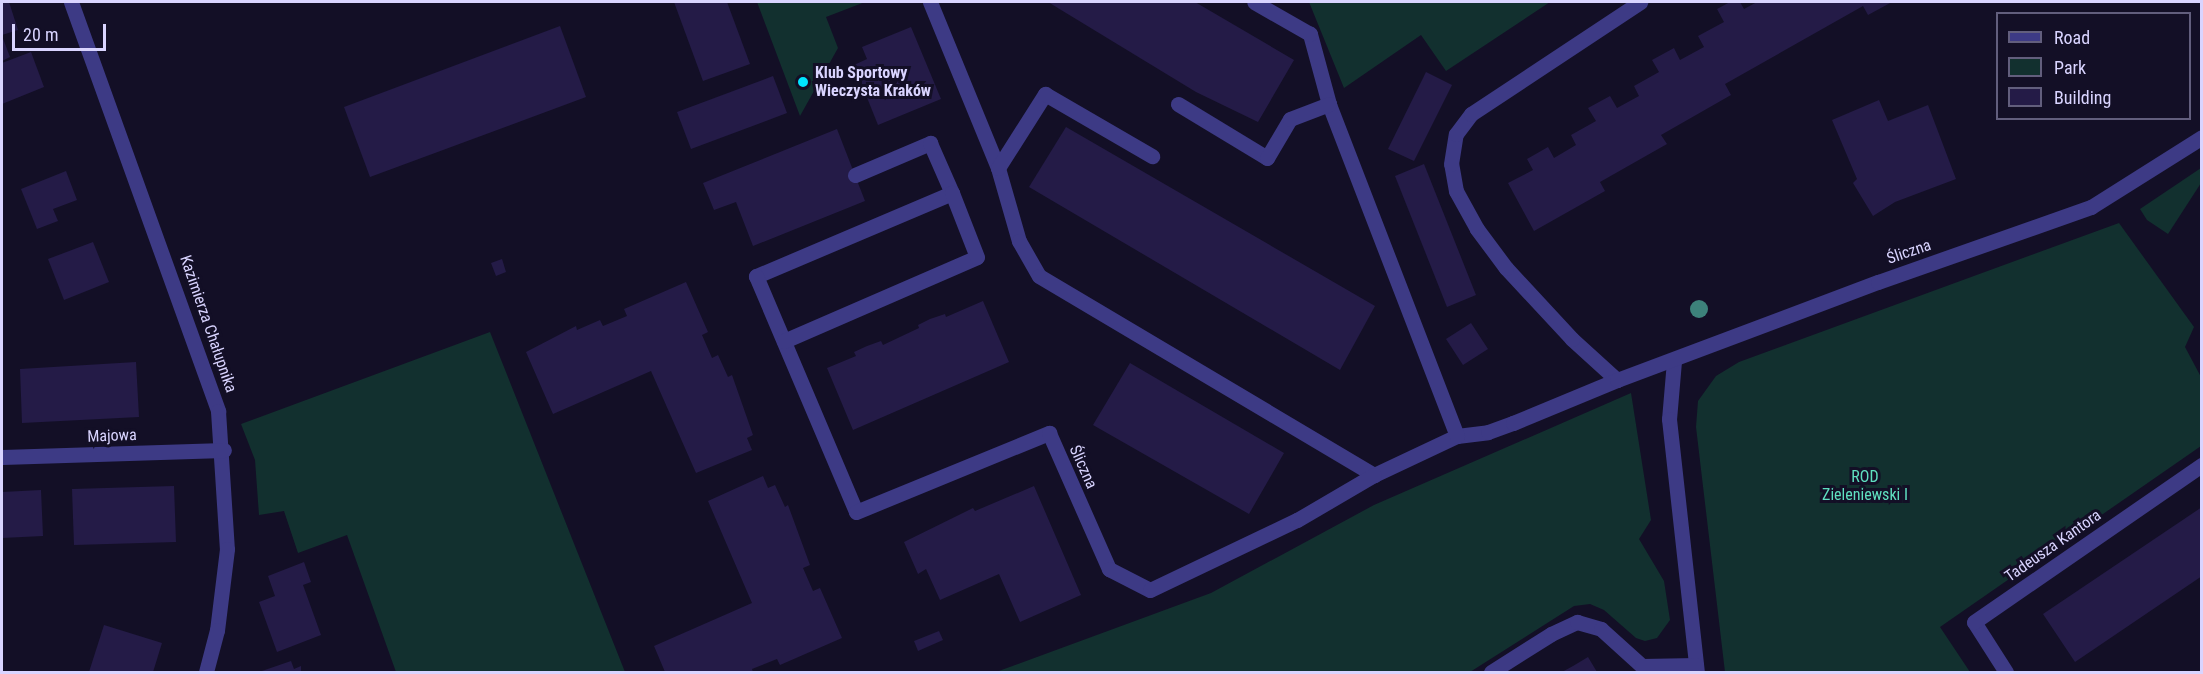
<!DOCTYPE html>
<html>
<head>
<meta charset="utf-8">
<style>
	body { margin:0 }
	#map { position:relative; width:2203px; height:674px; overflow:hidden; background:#130f26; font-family:"Roboto Condensed",sans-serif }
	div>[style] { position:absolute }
	.green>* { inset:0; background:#12302f }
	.building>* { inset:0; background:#241b47 }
	.lane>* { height:15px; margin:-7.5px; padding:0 7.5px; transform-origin:7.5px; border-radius:7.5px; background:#3d3a85 }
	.street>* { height:15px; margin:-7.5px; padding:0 7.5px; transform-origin:7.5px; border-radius:7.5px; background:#3d3a85 }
	.trees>* { width:18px; height:18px; margin:-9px; border-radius:50%; background:#3d827b }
	.dots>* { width:16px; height:16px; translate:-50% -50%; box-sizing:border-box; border:3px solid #130f26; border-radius:50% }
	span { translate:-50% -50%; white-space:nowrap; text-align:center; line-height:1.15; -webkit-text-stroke:6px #130f26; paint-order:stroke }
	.poi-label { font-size:16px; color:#d9d4ff; font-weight:700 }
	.left { translate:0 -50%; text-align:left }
	.street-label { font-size:16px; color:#d9d4ff }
	.park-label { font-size:16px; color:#5fe0c0 }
	.frame { position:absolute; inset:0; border:3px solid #d9d4ff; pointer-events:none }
	.legend { position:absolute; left:1996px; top:12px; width:195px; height:108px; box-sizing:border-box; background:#130f26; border:2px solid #625e7d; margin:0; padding:8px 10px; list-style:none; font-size:18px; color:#d9d4ff }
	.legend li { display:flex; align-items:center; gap:12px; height:30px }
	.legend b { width:30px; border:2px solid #625e7d }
	.scale { position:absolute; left:12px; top:24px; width:94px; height:27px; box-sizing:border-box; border:3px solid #d9d4ff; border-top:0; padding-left:8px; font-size:18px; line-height:21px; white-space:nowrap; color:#d9d4ff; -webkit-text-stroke:4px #130f26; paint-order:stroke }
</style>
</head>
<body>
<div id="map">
	<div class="green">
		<div style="clip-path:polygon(757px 2px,865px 2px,826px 17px,838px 48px,800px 116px)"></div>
		<div style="clip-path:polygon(1309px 2px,1550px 2px,1446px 71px,1421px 35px,1344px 88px)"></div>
		<div style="clip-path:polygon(2201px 168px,2201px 183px,2168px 234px,2147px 220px,2140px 209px)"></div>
		<div style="clip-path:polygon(2119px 223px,2194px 327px,2185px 347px,2201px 377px,2201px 446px,1940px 627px,1970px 672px,1725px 672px,1696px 427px,1698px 401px,1716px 376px,1739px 362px)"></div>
		<div style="clip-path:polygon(490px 332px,625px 672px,396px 672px,347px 535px,298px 553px,284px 511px,259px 515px,255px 460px,241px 424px)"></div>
		<div style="clip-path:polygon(1631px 393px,1651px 520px,1639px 539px,1664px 581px,1670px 620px,1657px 638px,1645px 641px,1636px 638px,1604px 610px,1590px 604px,1574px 606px,1470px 672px,996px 672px,1211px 593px,1374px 505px)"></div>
	</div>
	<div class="building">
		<div style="clip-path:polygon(2px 2px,9px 2px,18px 30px,2px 35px)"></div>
		<div style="clip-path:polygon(674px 2px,727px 2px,750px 64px,703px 81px)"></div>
		<div style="clip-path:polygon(1048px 2px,1195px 2px,1294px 60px,1258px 122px,1196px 92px)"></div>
		<div style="clip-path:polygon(1730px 2px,1740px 2px,1744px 9px,1757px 2px,1892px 2px,1868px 15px,1863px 6px,1725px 84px,1731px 95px,1661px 135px,1667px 144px,1600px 182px,1605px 191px,1534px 231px,1508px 183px,1533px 170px,1527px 159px,1548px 147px,1554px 158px,1576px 145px,1571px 135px,1596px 121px,1588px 108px,1610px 96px,1617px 108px,1639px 96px,1634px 86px,1659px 72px,1652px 60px,1674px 48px,1680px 60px,1704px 47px,1698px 36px,1724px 22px,1717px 9px)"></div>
		<div style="clip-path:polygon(560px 26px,586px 97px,370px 177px,344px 107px)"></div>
		<div style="clip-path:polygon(911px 27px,941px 99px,878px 125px,854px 65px,867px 59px,862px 47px)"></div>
		<div style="clip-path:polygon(2px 36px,10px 57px,2px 61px)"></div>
		<div style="clip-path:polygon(31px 52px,44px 87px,2px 104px,2px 63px)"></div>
		<div style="clip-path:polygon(1426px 72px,1452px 85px,1414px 161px,1388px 149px)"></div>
		<div style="clip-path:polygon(773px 76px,787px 113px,691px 149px,677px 112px)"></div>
		<div style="clip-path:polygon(1879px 100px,1888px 121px,1928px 105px,1956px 179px,1895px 202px,1873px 216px,1853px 183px,1857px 179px,1832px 120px)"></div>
		<div style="clip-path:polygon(1066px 127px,1375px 306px,1340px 370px,1029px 187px)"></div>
		<div style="clip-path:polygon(837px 129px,865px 201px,753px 246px,736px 202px,714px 210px,703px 183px)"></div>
		<div style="clip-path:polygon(1424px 164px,1476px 295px,1447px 307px,1395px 176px)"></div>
		<div style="clip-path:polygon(66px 171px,77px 200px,53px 209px,58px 221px,37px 229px,21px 189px)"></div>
		<div style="clip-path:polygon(93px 242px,109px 282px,64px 300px,48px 259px)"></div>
		<div style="clip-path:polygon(502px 259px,506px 272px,496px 276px,491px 263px)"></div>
		<div style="clip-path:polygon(686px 282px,708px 332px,702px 335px,712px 358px,718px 355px,728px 377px,732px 375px,753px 435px,747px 438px,752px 450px,696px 473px,651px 371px,553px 414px,526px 352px,576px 326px,577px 330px,600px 320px,603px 326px,627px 316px,624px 309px)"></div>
		<div style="clip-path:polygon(983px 301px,1009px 362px,853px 430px,827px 368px,856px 356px,854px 352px,867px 346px,881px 341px,883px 345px,919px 328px,918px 325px,930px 319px,945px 314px,946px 317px)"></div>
		<div style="clip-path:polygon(1471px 323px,1488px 349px,1463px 365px,1446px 339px)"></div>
		<div style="clip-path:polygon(136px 362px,139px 417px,22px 423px,20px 369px)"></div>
		<div style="clip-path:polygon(1130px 363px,1284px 453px,1249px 514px,1093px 425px)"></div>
		<div style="clip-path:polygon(763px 476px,768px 488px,775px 485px,785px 507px,788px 505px,810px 565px,803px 568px,813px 591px,820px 588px,842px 638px,780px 665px,777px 659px,752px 669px,753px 672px,665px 672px,654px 646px,752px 603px,708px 501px)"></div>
		<div style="clip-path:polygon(174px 486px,176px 542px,74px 545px,72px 489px)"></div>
		<div style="clip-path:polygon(1034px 486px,1081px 595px,1020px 622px,999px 574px,940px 600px,926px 569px,918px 574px,904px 542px,973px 508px,975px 511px)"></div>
		<div style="clip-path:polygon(41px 490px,43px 536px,2px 538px,2px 492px)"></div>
		<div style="clip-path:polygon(2202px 507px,2202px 576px,2075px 662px,2043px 614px)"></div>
		<div style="clip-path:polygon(304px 562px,311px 582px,303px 585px,321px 635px,277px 652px,259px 602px,275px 596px,268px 576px)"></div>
		<div style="clip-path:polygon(104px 625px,162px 643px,153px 672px,89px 672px)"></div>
		<div style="clip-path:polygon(939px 631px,943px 640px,918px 651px,914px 641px)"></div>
		<div style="clip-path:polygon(1588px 657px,1597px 672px,1562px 672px,1573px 666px)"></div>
		<div style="clip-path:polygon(291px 661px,294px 669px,301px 666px,301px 672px,259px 672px)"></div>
	</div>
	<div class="lane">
		<div style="left:1457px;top:436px;width:31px;rotate:-7deg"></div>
		<div style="left:1488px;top:432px;width:27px;rotate:-20deg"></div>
	</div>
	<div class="street">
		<div style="left:71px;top:2px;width:435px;rotate:70.2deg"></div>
		<div style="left:218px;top:411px;width:138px;rotate:86.3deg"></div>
		<div style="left:227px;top:549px;width:82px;rotate:97deg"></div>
		<div style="left:217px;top:630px;width:43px;rotate:104.7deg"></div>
		<div style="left:930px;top:2px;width:179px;rotate:67.7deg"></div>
		<div style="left:998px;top:168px;width:76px;rotate:74deg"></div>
		<div style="left:1019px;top:241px;width:40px;rotate:60.3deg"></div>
		<div style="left:1039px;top:276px;width:390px;rotate:30.7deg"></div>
		<div style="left:1374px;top:475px;width:92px;rotate:-25.2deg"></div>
		<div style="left:1457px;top:436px;width:356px;rotate:-111.1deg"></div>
		<div style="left:1329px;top:104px;width:73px;rotate:-105.2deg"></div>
		<div style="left:1310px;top:34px;width:64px;rotate:-150.3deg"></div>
		<div style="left:1178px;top:104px;width:104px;rotate:31.2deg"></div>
		<div style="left:1267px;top:158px;width:45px;rotate:-59.5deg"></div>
		<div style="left:1290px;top:119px;width:42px;rotate:-21deg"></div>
		<div style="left:998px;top:168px;width:88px;rotate:-57.6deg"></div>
		<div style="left:1045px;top:94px;width:124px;rotate:30.1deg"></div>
		<div style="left:855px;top:175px;width:82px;rotate:-23.1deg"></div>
		<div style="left:930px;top:143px;width:55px;rotate:66.3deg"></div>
		<div style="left:952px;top:193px;width:213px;rotate:157deg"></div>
		<div style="left:756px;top:276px;width:256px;rotate:67deg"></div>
		<div style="left:856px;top:512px;width:209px;rotate:-22.3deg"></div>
		<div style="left:1049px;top:433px;width:149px;rotate:66.2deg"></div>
		<div style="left:1109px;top:569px;width:46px;rotate:27.1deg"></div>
		<div style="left:1150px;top:590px;width:163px;rotate:-25.5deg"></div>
		<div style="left:1297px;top:520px;width:89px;rotate:-30.3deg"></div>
		<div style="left:784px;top:341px;width:210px;rotate:-23.5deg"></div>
		<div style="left:977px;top:257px;width:69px;rotate:-111.3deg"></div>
		<div style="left:1674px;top:361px;width:58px;rotate:94.9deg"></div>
		<div style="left:1669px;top:419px;width:255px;rotate:83.7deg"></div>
		<div style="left:1617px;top:380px;width:61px;rotate:-137.7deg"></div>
		<div style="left:1572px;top:339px;width:97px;rotate:-132.9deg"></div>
		<div style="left:1506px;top:268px;width:49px;rotate:-126.6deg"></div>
		<div style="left:1477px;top:229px;width:43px;rotate:-118.9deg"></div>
		<div style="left:1456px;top:191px;width:27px;rotate:-100deg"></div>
		<div style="left:1451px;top:164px;width:30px;rotate:-81deg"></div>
		<div style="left:1456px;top:134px;width:25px;rotate:-53deg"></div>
		<div style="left:1471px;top:114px;width:203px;rotate:-33.5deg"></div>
		<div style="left:1513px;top:423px;width:113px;rotate:-22.5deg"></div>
		<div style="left:1617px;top:380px;width:279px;rotate:-20.6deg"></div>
		<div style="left:1878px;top:282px;width:226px;rotate:-19.4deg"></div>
		<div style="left:2091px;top:207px;width:131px;rotate:-32.2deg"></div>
		<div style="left:2px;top:457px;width:222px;rotate:-1.8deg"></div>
		<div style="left:1491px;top:672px;width:71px;rotate:-32.3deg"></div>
		<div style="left:1551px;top:634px;width:29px;rotate:-25deg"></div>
		<div style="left:1577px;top:622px;width:25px;rotate:16deg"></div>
		<div style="left:1601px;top:629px;width:55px;rotate:42.1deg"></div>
		<div style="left:1642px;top:666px;width:54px;rotate:-1.1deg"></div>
		<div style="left:2006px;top:672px;width:59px;rotate:-122.6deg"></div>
		<div style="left:1974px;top:622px;width:277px;rotate:-34.6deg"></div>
	</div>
	<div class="trees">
		<div style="left:1699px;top:309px"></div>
	</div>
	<div class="dots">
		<div style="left:803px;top:82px;background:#00e5ff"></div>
	</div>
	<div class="poi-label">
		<span class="left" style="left:815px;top:82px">Klub Sportowy<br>Wieczysta Kraków</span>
	</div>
	<div class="street-label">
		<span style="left:1909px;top:252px;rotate:-19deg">Śliczna</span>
		<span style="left:208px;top:324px;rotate:71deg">Kazimierza Chałupnika</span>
		<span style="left:112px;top:436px;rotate:-2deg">Majowa</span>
		<span style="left:1083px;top:467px;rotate:66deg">Śliczna</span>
		<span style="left:2053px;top:546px;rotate:-35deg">Tadeusza Kantora</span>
	</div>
	<div class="park-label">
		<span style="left:1865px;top:486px">ROD<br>Zieleniewski I</span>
	</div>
	<div class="frame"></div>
	<ul class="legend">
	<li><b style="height:8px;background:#3d3a85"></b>Road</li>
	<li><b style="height:16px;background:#12302f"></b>Park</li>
	<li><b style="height:16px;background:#241b47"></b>Building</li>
	</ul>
	<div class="scale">20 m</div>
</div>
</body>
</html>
